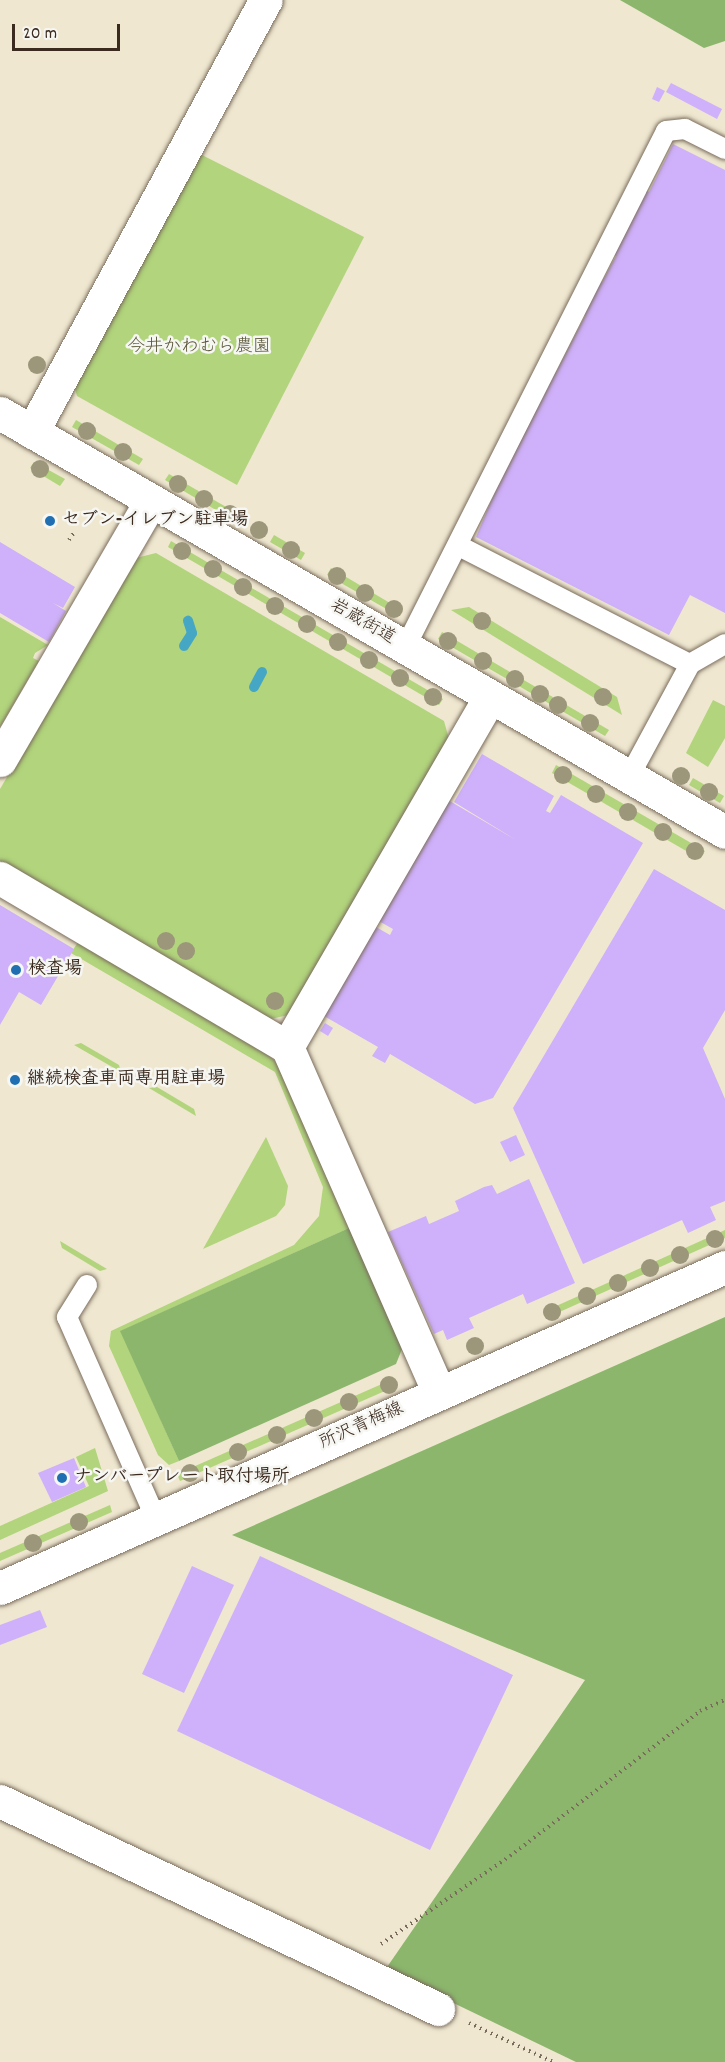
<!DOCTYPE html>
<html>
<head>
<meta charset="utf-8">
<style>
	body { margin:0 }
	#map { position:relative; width:725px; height:2062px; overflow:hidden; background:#efe7d0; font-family:Dekko,"Klee One",sans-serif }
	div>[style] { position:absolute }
	.green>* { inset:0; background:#b1d47c }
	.forest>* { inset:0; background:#8cb66c }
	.stream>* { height:10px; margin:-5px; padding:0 5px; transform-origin:5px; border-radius:5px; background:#46a7c5 }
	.building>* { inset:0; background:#cfb0fb }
	.path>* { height:4px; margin-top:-2px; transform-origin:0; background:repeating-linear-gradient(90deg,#7a6c5c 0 1.5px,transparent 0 6px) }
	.roads { filter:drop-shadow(0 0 2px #7a6c5c) drop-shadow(0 0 2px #7a6c5c) }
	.lane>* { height:20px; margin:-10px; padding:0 10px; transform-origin:10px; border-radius:10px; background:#fff }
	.street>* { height:33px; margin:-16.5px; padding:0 16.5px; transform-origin:16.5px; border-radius:16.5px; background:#fff }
	.secondary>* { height:33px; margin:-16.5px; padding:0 16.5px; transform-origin:16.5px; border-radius:16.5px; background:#fff }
	.primary>* { height:33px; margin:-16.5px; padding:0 16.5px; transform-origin:16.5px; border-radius:16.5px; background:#fff }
	.trees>* { width:18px; height:18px; margin:-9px; border-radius:50%; background:#9c967b }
	.dots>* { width:16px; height:16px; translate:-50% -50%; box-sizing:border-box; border:3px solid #f6f6f2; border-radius:50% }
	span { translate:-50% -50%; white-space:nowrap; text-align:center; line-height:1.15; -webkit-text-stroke:5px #f6f6f2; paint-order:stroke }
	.park-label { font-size:18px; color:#585436 }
	.poi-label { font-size:18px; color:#3b2a1e; font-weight:700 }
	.left { translate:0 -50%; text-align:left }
	.street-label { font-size:18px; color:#3b2a1e }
	.scale { position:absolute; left:12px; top:24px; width:108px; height:27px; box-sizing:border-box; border:3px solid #3b2a1e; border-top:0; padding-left:8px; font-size:18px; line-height:21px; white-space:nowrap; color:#3b2a1e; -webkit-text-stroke:4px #f6f6f2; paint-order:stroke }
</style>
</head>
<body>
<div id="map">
	<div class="green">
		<div style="clip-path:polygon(196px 152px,364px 237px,237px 485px,77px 396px,73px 381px)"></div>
		<div style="clip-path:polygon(76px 420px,143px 459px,139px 465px,72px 427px)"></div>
		<div style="clip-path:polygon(34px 462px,65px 479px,60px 486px,30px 468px)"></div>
		<div style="clip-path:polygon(169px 474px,247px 519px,243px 526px,165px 480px)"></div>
		<div style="clip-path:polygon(274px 535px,305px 553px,301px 560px,270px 542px)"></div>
		<div style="clip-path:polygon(171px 541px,443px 699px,439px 705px,168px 547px)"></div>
		<div style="clip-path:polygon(156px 553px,444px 721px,449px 739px,288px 1015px,271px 1019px,0 861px,0 789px,136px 558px)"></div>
		<div style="clip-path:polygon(331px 568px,400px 609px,397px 615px,327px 575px)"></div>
		<div style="clip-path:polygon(469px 607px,617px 697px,622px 715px,451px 610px)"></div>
		<div style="clip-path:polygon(0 617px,48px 645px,35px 653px,33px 658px,39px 661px,0 727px)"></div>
		<div style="clip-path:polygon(442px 632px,609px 730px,605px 736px,438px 639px)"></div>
		<div style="clip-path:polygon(713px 700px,725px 706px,725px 738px,708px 767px,686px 753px)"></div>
		<div style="clip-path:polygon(556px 765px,705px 851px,700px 859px,552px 773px)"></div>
		<div style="clip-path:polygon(693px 778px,724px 796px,720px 803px,689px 785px)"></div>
		<div style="clip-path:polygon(78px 942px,264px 1051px,277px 1063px,349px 1228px,121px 1331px,179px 1461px,169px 1465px,158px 1455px,109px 1346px,111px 1331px,294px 1245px,319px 1216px,323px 1187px,275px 1072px,71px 953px)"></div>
		<div style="clip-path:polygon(81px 1043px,119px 1065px,121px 1072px,74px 1045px)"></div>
		<div style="clip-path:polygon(157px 1087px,194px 1109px,196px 1116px,149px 1088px)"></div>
		<div style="clip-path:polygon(266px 1137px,288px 1186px,285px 1205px,276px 1216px,203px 1249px)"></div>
		<div style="clip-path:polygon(725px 1230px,725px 1238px,546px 1318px,543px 1312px)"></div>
		<div style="clip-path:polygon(60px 1241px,107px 1269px,100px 1271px,62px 1248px)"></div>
		<div style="clip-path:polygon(391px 1380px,394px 1387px,180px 1481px,177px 1474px)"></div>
		<div style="clip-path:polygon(95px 1448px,108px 1491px,0 1540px,0 1526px,89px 1486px,76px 1457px)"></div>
		<div style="clip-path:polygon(110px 1505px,112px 1512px,0 1561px,0 1553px)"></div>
	</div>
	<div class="forest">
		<div style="clip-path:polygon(620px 0,725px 0,725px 41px,704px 48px)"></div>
		<div style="clip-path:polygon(349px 1228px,402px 1349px,396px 1364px,179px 1461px,120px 1331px)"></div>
		<div style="clip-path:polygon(725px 1317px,725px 2062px,576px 2062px,385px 1970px,585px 1680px,232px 1535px)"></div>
	</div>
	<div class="stream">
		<div style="left:184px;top:646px;width:15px;rotate:-58deg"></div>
		<div style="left:192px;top:633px;width:13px;rotate:-108deg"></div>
		<div style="left:254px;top:687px;width:17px;rotate:-62deg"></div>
	</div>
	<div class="building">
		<div style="clip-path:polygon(671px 83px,722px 109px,717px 119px,666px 92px)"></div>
		<div style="clip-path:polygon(657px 87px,665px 91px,659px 102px,652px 99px)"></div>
		<div style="clip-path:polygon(673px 144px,725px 170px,725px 613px,690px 595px,669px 635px,476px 537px,547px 367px,556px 372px,585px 316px,576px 311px,593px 278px,602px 282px,616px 256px,607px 251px,640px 187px,649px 192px)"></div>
		<div style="clip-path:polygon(0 542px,75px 587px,63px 608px,53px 603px,66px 611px,49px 642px,0 613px)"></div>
		<div style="clip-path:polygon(482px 754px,554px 796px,546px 811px,550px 813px,561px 795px,643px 843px,493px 1098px,475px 1104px,390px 1054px,385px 1063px,372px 1056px,378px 1047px,324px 1016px,376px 927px,390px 935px,393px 929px,377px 920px,448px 800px,516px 840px,454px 802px)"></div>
		<div style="clip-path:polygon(654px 869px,725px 910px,725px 1010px,703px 1048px,725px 1099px,725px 1201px,710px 1207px,716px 1220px,688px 1233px,682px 1220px,583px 1264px,513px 1108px)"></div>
		<div style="clip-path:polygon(0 905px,74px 949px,41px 1005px,19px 992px,0 1025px)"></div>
		<div style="clip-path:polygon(325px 1023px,333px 1028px,328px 1036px,320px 1031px)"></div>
		<div style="clip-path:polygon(516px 1135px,525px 1155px,510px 1162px,500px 1142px)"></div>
		<div style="clip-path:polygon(529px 1179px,575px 1283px,527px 1304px,523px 1294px,469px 1318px,474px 1328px,447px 1340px,443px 1330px,434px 1334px,388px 1232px,426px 1216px,429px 1224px,459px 1211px,455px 1201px,484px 1187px,492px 1185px,497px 1194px)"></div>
		<div style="clip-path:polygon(74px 1458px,86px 1487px,52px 1502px,38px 1473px)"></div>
		<div style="clip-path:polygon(260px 1556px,513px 1675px,430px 1850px,177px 1731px)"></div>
		<div style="clip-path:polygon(192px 1566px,234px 1585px,184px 1693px,142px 1674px)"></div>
		<div style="clip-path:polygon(40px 1610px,47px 1627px,0 1645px,0 1625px)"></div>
	</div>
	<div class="path">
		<div style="left:69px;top:540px;width:11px;rotate:-56deg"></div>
		<div style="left:381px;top:1944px;width:156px;rotate:-34.3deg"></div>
		<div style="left:510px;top:1856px;width:239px;rotate:-37.3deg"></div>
		<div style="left:700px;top:1711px;width:27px;rotate:-24deg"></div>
		<div style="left:469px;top:2023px;width:93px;rotate:24.9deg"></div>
	</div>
	<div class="roads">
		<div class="lane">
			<div style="left:461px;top:547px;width:257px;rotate:27.1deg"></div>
			<div style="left:405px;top:648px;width:579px;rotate:-63.21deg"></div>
			<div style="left:666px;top:131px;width:19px;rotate:-6deg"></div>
			<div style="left:685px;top:129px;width:45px;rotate:26.6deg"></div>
			<div style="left:629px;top:777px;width:128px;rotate:-61.6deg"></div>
			<div style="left:690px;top:664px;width:40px;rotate:-29.7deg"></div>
			<div style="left:87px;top:1285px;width:38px;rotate:122deg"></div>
			<div style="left:67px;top:1317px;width:221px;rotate:66.2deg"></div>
		</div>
		<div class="street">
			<div style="left:32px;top:432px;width:491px;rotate:-61.6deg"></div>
			<div style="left:0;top:760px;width:300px;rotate:-59.8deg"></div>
			<div style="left:0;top:878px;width:333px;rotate:30.5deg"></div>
			<div style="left:439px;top:1393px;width:378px;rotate:-113.7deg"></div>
			<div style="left:287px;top:1047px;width:403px;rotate:-59.9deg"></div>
			<div style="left:0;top:1801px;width:485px;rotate:25.4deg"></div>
		</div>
		<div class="secondary">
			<div style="left:0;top:1588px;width:793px;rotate:-23.88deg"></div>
		</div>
		<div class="primary">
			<div style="left:0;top:413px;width:837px;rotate:30.02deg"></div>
		</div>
	</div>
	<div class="trees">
		<div style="left:37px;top:365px"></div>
		<div style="left:87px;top:431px"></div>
		<div style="left:123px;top:452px"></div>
		<div style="left:40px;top:469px"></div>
		<div style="left:178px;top:484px"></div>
		<div style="left:204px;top:499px"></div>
		<div style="left:230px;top:514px"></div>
		<div style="left:259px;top:530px"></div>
		<div style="left:291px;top:550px"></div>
		<div style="left:182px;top:551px"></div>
		<div style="left:213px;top:569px"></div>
		<div style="left:337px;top:576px"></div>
		<div style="left:243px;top:587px"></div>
		<div style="left:365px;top:593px"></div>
		<div style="left:275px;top:606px"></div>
		<div style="left:394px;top:609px"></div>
		<div style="left:482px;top:621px"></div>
		<div style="left:307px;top:624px"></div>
		<div style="left:448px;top:641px"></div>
		<div style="left:338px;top:642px"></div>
		<div style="left:369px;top:660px"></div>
		<div style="left:483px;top:661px"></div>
		<div style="left:400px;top:678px"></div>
		<div style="left:515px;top:679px"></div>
		<div style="left:540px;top:694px"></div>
		<div style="left:433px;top:697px"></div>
		<div style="left:603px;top:697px"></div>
		<div style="left:558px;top:705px"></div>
		<div style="left:590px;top:723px"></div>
		<div style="left:563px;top:775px"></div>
		<div style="left:681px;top:776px"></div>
		<div style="left:709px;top:792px"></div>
		<div style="left:596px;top:794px"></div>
		<div style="left:628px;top:812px"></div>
		<div style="left:663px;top:832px"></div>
		<div style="left:695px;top:851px"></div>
		<div style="left:166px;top:941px"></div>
		<div style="left:186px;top:951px"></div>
		<div style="left:275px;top:1001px"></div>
		<div style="left:715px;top:1239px"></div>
		<div style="left:680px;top:1255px"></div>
		<div style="left:650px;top:1268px"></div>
		<div style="left:618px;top:1283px"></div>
		<div style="left:587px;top:1296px"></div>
		<div style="left:552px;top:1312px"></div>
		<div style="left:475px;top:1346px"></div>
		<div style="left:389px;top:1385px"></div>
		<div style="left:349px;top:1402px"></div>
		<div style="left:314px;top:1418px"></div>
		<div style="left:277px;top:1435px"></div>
		<div style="left:238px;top:1452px"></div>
		<div style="left:190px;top:1473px"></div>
		<div style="left:79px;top:1522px"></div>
		<div style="left:33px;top:1543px"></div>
	</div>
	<div class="dots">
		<div style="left:50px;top:521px;background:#1f6fb2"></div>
		<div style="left:16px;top:970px;background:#1f6fb2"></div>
		<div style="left:15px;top:1080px;background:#1f6fb2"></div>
		<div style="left:62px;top:1478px;background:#1f6fb2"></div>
	</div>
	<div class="park-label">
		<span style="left:199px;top:348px">今井かわむら農園</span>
	</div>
	<div class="poi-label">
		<span class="left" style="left:62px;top:521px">セブン-イレブン駐車場</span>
		<span class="left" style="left:28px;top:970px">検査場</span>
		<span class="left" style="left:27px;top:1080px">継続検査車両専用駐車場</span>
		<span class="left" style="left:74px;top:1478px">ナンバープレート取付場所</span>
	</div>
	<div class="street-label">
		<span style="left:362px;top:623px;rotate:30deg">岩蔵街道</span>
		<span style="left:362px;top:1427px;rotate:-24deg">所沢青梅線</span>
	</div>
	<div class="scale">20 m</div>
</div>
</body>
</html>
